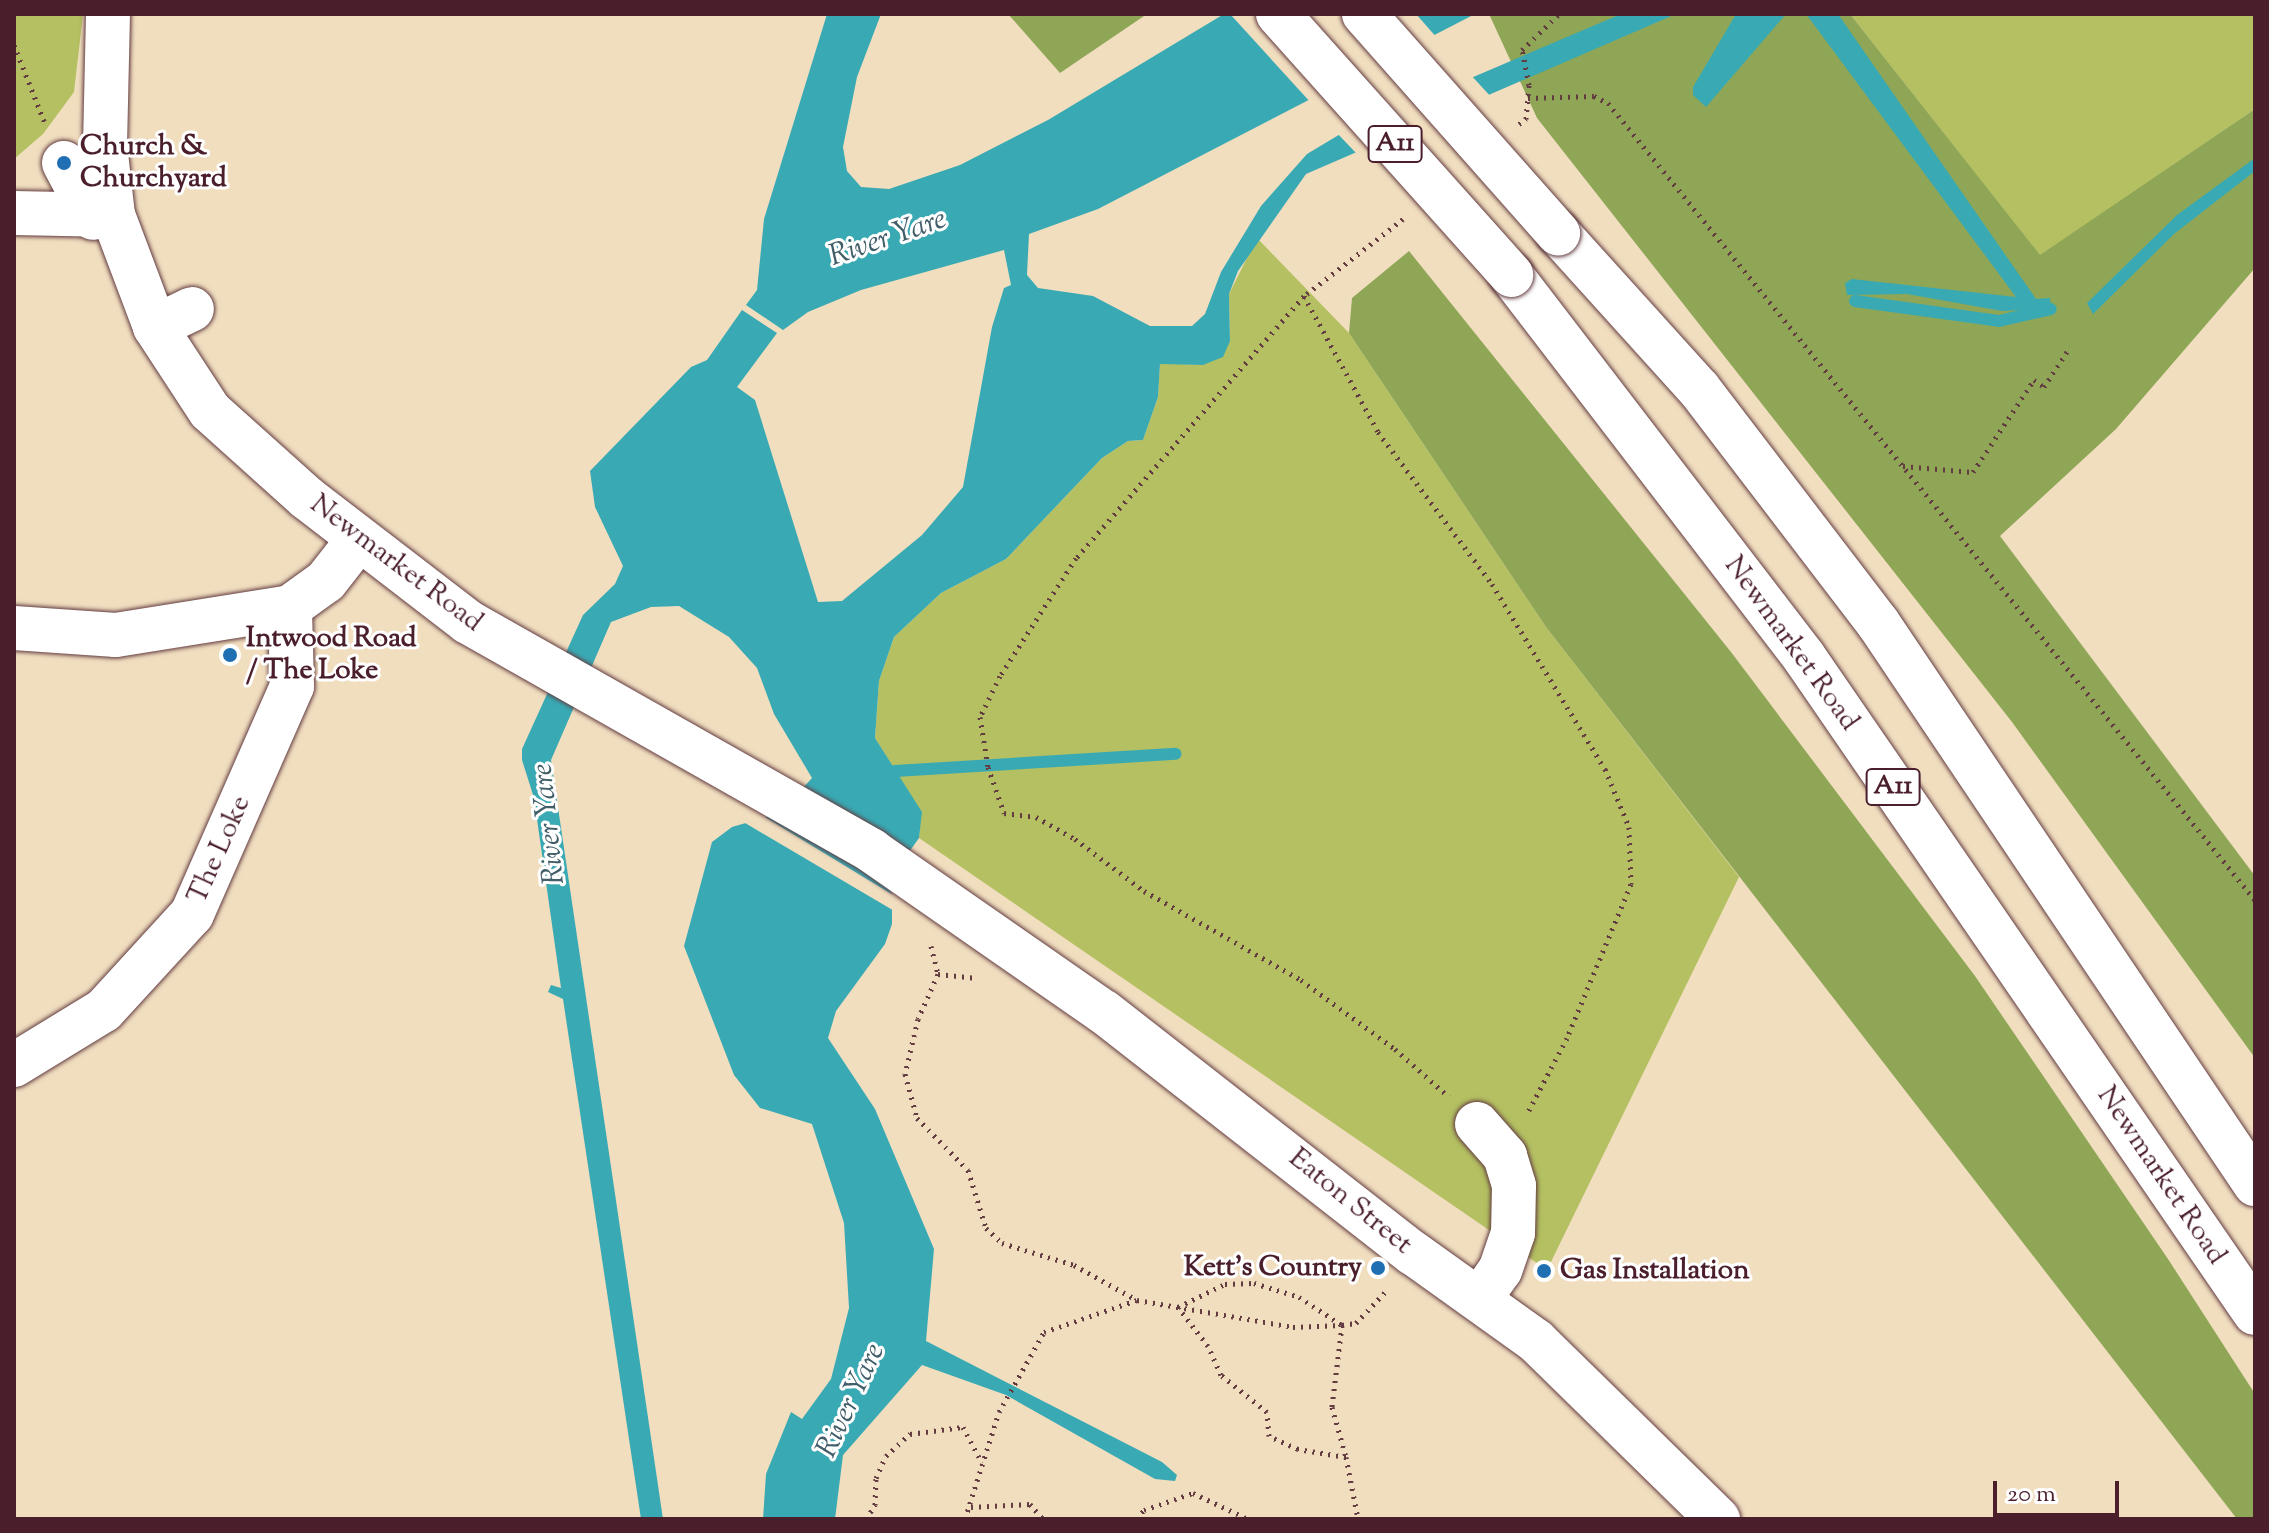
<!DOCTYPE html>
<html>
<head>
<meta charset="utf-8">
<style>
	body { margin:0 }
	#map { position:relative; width:2269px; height:1533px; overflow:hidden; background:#f1debf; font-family:"Sorts Mill Goudy",serif }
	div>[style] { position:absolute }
	.green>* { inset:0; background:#b4c061 }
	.forest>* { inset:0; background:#8fa657 }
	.water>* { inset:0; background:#39aab4 }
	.pier>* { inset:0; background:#f1debf }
	.stream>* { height:12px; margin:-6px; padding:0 6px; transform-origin:6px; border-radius:6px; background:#39aab4 }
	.path>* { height:5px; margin-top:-2.5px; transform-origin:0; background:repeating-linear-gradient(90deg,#633c41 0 2px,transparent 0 8px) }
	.roads { filter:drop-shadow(0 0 2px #633c41) drop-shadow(0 0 2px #633c41) }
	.minor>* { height:44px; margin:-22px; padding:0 22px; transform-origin:22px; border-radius:22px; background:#fff }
	.highway>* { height:44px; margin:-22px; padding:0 22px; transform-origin:22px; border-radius:22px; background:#fff }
	.bridges { filter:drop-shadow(0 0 2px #633c41) drop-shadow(0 0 2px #633c41) }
	.highway-bridge>* { height:44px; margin:-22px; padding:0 22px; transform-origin:22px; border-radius:22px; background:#fff }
	.dots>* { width:22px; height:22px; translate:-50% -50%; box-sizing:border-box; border:4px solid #fff; border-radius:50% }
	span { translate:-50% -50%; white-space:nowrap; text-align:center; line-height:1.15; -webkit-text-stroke:6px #fff; paint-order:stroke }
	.shield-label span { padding:2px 6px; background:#fff; border:2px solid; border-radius:6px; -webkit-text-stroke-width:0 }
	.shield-label { font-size:26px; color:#4a1f2b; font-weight:700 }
	.poi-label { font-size:28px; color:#4a1f2b; font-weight:700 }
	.left { translate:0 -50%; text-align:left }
	.right { translate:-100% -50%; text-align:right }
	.street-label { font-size:28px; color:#4a1f2b }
	.water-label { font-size:30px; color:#425e69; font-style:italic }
	.frame { position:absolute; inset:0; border:16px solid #4a1f2b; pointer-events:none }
	.scale { position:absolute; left:1993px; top:1481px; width:126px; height:36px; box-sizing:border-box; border:4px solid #4a1f2b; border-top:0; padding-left:10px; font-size:24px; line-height:28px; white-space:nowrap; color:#4a1f2b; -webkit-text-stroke:6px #fff; paint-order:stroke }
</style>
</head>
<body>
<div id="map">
	<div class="green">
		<div style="clip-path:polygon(14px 14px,83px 14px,74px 92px,43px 134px,14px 159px)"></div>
		<div style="clip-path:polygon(1850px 14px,2255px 14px,2255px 109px,2040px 256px)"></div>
		<div style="clip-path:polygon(1257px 238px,1349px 333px,1546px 627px,1739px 877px,1547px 1270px,919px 838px,921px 812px,875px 738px,879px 681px,894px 637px,941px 593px,1006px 559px,1102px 458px,1128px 441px,1143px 440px,1158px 397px,1160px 363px,1203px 365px,1230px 341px,1229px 294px)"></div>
	</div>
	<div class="forest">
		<div style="clip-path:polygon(1008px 14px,1147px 14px,1060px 73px)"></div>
		<div style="clip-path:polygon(1489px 14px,1850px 14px,2040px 255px,2255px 109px,2255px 268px,2116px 429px,2000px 536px,2255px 876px,2255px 1058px,2012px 722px,1537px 118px)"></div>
		<div style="clip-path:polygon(1409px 251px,1731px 652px,1975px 976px,2168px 1259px,2255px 1394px,2255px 1519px,2237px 1519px,1546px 627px,1349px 333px,1352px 298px)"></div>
	</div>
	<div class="water">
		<div style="clip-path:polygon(827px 14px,881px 14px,857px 77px,843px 147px,847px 171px,861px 187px,889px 189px,960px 165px,1048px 120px,1224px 14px,1475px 14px,1098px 209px,1029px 234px,1027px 275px,1038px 288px,1093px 296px,1150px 326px,1192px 326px,1205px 314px,1221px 272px,1261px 206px,1307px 154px,1342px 133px,1621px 14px,1676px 14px,1306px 174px,1238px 271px,1229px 294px,1230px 341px,1223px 357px,1203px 365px,1160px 364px,1158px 397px,1143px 440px,1128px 441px,1102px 458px,1006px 559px,941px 593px,894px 637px,879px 681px,875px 738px,922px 812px,919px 838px,892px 876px,892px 924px,885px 944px,836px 1011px,828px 1038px,875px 1109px,934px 1249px,926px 1341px,1162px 1462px,1177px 1475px,1175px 1481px,1155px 1479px,1006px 1395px,922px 1365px,843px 1455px,835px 1519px,763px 1519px,766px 1474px,791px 1412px,802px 1419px,831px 1379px,849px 1308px,844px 1223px,812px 1124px,760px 1108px,734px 1075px,684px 946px,712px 842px,732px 827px,780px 813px,812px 778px,774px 714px,757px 668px,729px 637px,679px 606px,651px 607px,611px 622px,551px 760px,663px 1519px,641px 1519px,563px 999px,548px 992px,551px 985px,561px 988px,534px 798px,522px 760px,522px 749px,583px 615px,615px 584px,623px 566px,595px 507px,590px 471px,691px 367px,707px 360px,742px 310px,777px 333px,737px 387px,755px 400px,818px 602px,842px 601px,922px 535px,963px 487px,992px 327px,1004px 288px,1011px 285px,1004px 250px,861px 290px,808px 312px,783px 330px,746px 305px,757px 290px,764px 219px)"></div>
		<div style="clip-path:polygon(1736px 14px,1786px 14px,1706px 107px,1693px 95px,1693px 87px)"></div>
		<div style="clip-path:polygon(1806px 14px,1838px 14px,2036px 299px,2050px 298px,2051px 309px,2002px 311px,1907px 294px,1847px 295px,1845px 283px,1852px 279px,2016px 297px)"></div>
		<div style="clip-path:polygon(2255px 158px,2255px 171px,2174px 234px,2093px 314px,2087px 303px,2177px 215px)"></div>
	</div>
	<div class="pier">
		<div style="clip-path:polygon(1230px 14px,1416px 14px,1438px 39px,1312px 104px)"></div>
		<div style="clip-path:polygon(1470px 74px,1492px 98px,1356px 153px,1336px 132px)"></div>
		<div style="clip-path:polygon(760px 814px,893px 895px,881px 878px,895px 849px,915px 850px,896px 878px,896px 912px,740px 820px)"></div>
	</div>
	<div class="stream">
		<div style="left:1855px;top:301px;width:145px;rotate:7.9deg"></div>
		<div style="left:1999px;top:321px;width:53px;rotate:-13deg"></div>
		<div style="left:895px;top:771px;width:281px;rotate:-3.5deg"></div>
	</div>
	<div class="path">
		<div style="left:14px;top:45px;width:87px;rotate:68.4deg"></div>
		<div style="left:1528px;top:98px;width:66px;rotate:-1.7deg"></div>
		<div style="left:1594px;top:96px;width:16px;rotate:27deg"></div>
		<div style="left:1608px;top:103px;width:1027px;rotate:50.93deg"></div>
		<div style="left:1519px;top:124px;width:9px;rotate:-36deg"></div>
		<div style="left:1526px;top:119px;width:34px;rotate:-85deg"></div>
		<div style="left:1529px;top:85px;width:36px;rotate:-101deg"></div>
		<div style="left:1522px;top:50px;width:52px;rotate:-44.2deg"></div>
		<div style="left:1403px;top:219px;width:125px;rotate:142.1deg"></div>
		<div style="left:1304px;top:296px;width:347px;rotate:131deg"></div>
		<div style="left:1076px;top:558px;width:140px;rotate:122.8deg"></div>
		<div style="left:1000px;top:676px;width:46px;rotate:116deg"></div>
		<div style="left:980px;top:717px;width:51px;rotate:80.9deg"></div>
		<div style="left:988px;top:767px;width:49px;rotate:70.8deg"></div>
		<div style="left:1004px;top:813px;width:32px;rotate:7deg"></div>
		<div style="left:1036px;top:817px;width:45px;rotate:29.4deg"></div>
		<div style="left:1075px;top:839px;width:86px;rotate:37deg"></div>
		<div style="left:1144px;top:891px;width:180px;rotate:29.5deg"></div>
		<div style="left:1301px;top:980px;width:117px;rotate:36.3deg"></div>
		<div style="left:1395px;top:1049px;width:72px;rotate:41.6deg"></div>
		<div style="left:1304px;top:296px;width:155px;rotate:61.4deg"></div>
		<div style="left:1378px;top:432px;width:190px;rotate:53.1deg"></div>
		<div style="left:1492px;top:584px;width:217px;rotate:58.6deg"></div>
		<div style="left:1605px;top:769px;width:63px;rotate:67.5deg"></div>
		<div style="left:1629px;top:827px;width:57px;rotate:88deg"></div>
		<div style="left:1631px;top:884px;width:167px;rotate:112.6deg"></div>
		<div style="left:1567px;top:1038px;width:86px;rotate:117.8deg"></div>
		<div style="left:1903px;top:466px;width:70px;rotate:4.9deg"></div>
		<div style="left:1973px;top:472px;width:110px;rotate:-56.5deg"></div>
		<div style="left:2034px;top:380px;width:12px;rotate:35deg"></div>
		<div style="left:2044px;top:387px;width:48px;rotate:-57deg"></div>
		<div style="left:931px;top:946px;width:29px;rotate:76deg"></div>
		<div style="left:938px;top:974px;width:49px;rotate:114deg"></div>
		<div style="left:918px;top:1019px;width:57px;rotate:103.3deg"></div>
		<div style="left:905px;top:1074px;width:46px;rotate:74.7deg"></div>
		<div style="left:917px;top:1118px;width:73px;rotate:45.6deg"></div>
		<div style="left:968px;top:1170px;width:61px;rotate:72.8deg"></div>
		<div style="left:986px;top:1228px;width:22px;rotate:43deg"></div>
		<div style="left:1002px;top:1243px;width:75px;rotate:17deg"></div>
		<div style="left:1074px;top:1265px;width:72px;rotate:29.1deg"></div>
		<div style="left:938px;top:974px;width:39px;rotate:6deg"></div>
		<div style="left:1346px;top:1457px;width:49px;rotate:-170.5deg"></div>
		<div style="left:1298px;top:1449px;width:32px;rotate:-156deg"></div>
		<div style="left:1269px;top:1436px;width:24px;rotate:-95deg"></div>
		<div style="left:1267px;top:1412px;width:59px;rotate:-141.2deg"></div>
		<div style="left:1221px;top:1375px;width:32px;rotate:-114deg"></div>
		<div style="left:1208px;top:1346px;width:49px;rotate:-127.6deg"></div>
		<div style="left:1178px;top:1307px;width:52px;rotate:-26.1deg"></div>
		<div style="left:1225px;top:1284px;width:29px;rotate:-2deg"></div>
		<div style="left:1254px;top:1283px;width:47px;rotate:17.3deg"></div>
		<div style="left:1299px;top:1297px;width:51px;rotate:33.1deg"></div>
		<div style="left:1342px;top:1325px;width:83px;rotate:97deg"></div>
		<div style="left:1332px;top:1407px;width:52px;rotate:74.4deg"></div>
		<div style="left:1346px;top:1457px;width:63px;rotate:79deg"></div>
		<div style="left:971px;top:1507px;width:59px;rotate:-2.9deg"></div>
		<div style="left:1030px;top:1504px;width:20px;rotate:49deg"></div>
		<div style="left:866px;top:1519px;width:17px;rotate:-57deg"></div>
		<div style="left:875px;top:1505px;width:27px;rotate:-88deg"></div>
		<div style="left:876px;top:1478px;width:24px;rotate:-66deg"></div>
		<div style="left:886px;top:1456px;width:33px;rotate:-43deg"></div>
		<div style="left:910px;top:1434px;width:53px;rotate:-7.5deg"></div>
		<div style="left:963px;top:1427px;width:40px;rotate:62deg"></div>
		<div style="left:965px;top:1519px;width:112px;rotate:-72.4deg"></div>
		<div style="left:999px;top:1412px;width:92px;rotate:-60.6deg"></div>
		<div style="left:1044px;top:1332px;width:98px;rotate:-19deg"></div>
		<div style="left:1137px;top:1300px;width:158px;rotate:9.8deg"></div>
		<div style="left:1293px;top:1327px;width:49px;rotate:-2.3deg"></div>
		<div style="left:1342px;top:1325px;width:14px;rotate:-8deg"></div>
		<div style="left:1356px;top:1323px;width:47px;rotate:-46.7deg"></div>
		<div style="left:1137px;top:1519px;width:11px;rotate:-52deg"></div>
		<div style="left:1144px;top:1510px;width:52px;rotate:-19.1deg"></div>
		<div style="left:1193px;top:1493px;width:61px;rotate:25.3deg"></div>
	</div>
	<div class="roads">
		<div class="minor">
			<div style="left:108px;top:14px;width:131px;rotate:91.3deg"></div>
			<div style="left:105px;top:145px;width:70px;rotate:83.5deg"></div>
			<div style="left:113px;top:215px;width:120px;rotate:69.4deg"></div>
			<div style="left:155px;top:327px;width:100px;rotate:56.8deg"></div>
			<div style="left:210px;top:411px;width:130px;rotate:41.9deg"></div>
			<div style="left:307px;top:498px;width:203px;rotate:37.6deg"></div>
			<div style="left:468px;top:622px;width:464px;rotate:29.5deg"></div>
			<div style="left:872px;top:851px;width:282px;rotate:34.8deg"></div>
			<div style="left:1104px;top:1012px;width:392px;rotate:38deg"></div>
			<div style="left:1413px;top:1253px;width:151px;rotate:35.6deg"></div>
			<div style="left:1536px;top:1341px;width:255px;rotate:44.4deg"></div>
			<div style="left:64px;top:163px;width:62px;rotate:62.2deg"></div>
			<div style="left:14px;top:213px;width:99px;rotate:1.2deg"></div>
			<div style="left:155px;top:327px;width:41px;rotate:-25.9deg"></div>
			<div style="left:14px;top:628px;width:102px;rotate:3.9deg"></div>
			<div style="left:116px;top:635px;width:176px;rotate:-9.1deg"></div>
			<div style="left:290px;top:607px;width:44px;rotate:-35.8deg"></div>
			<div style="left:326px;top:581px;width:52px;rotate:-52deg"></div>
			<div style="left:14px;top:1065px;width:105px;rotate:-31.4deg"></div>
			<div style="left:104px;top:1010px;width:130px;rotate:-47.5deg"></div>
			<div style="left:192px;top:914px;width:249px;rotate:-66.3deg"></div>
			<div style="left:292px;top:686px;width:79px;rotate:-91.5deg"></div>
			<div style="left:1477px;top:1124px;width:43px;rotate:48.8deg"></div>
			<div style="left:1505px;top:1156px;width:31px;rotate:73deg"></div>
			<div style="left:1514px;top:1186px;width:47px;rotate:91.2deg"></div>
			<div style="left:1513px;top:1233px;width:39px;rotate:109deg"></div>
			<div style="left:1500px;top:1270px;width:35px;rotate:125deg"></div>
		</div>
		<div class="highway">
			<div style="left:1558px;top:233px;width:210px;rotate:47.9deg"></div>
			<div style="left:1699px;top:389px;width:295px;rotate:52.6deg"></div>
			<div style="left:1878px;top:623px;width:676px;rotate:56.1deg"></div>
			<div style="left:1511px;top:275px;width:481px;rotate:52.5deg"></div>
			<div style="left:1804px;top:657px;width:796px;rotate:55.49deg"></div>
		</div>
	</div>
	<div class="bridges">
		<div class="highway-bridge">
			<div style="left:1278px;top:14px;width:350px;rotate:48.2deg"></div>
			<div style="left:1364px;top:14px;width:293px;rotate:48.5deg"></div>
		</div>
	</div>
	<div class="dots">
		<div style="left:64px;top:163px;background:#1f6fb2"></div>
		<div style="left:230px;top:655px;background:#1f6fb2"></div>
		<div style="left:1378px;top:1268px;background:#1f6fb2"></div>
		<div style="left:1544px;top:1271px;background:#1f6fb2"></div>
	</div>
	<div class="shield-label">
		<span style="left:1395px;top:144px">A11</span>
		<span style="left:1893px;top:787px">A11</span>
	</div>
	<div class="poi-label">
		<span class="left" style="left:80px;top:163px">Church &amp;<br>Churchyard</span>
		<span class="left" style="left:246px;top:655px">Intwood Road<br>/ The Loke</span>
		<span class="right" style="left:1362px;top:1268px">Kett's Country</span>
		<span class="left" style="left:1560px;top:1271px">Gas Installation</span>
	</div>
	<div class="street-label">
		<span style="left:396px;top:564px;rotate:37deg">Newmarket Road</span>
		<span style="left:1791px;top:644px;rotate:54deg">Newmarket Road</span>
		<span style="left:220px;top:850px;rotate:-66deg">The Loke</span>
		<span style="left:2161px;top:1176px;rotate:56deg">Newmarket Road</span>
		<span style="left:1350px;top:1202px;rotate:39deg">Eaton Street</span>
	</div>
	<div class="water-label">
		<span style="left:888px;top:239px;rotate:-19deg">River Yare</span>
		<span style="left:550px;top:824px;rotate:-96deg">River Yare</span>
		<span style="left:852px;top:1401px;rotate:-65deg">River Yare</span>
	</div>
	<div class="frame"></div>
	<div class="scale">20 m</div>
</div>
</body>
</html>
